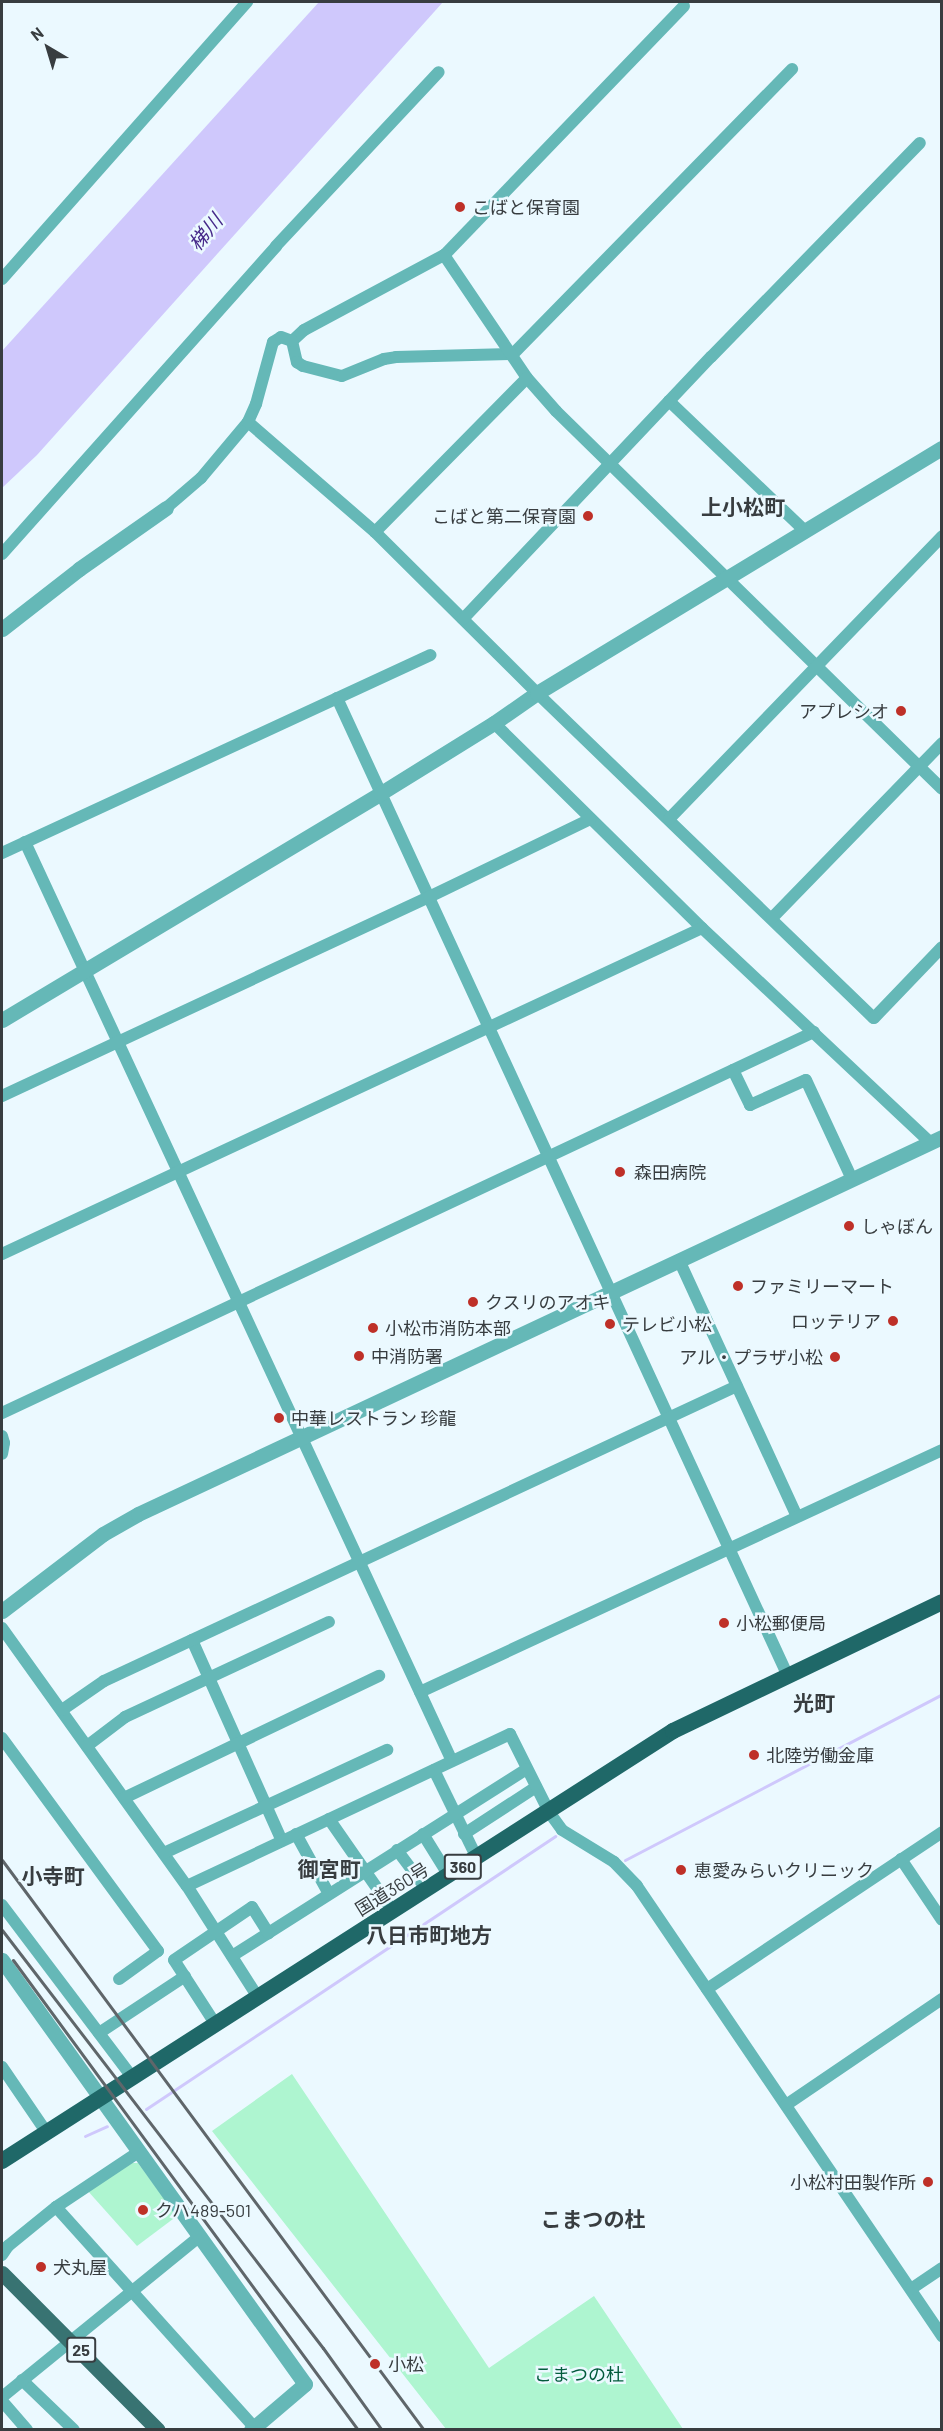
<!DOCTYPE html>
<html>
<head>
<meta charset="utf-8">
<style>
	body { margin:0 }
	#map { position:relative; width:943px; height:2431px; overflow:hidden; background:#ebf9ff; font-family:Barlow,"Noto Sans JP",sans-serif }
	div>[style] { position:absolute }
	.green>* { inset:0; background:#aef5d0 }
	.water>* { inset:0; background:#cfc8fc }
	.stream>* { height:3px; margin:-1.5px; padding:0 1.5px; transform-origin:1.5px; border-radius:1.5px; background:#cfc8fc }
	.minor>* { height:12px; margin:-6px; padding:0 6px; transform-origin:6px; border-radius:6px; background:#65b8b7 }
	.tertiary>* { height:15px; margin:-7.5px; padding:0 7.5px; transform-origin:7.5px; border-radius:7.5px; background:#65b8b7 }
	.primary>* { height:15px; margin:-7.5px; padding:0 7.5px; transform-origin:7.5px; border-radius:7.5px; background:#387372 }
	.trunk>* { height:16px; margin:-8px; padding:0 8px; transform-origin:8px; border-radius:8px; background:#1f6868 }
	.rail>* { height:3px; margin:-1.5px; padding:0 1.5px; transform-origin:1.5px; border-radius:1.5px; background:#5f666a }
	.dots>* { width:16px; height:16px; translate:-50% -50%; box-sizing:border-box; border:3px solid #ebf9ff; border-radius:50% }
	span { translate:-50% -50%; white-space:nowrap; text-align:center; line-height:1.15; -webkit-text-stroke:5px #ebf9ff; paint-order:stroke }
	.shield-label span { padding:2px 4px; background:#ebf9ff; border:2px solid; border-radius:4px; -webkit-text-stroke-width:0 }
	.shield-label { font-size:16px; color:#383d40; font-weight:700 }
	.poi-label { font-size:18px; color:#383d40 }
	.left { translate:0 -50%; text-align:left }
	.right { translate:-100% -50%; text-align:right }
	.street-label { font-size:18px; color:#383d40 }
	.park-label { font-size:18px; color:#025b3c }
	.water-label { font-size:20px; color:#46298a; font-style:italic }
	.quarter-label { font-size:21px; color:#383d40; font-weight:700 }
	.frame { position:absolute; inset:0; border:3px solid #383d40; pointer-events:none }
	.north { position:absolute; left:18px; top:18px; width:60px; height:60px; -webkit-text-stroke:4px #ebf9ff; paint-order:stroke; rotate:322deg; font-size:16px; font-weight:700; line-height:24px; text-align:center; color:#383d40 }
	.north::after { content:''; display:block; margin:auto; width:21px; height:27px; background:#383d40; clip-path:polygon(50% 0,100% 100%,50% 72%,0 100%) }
</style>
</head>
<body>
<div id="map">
	<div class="green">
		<div style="clip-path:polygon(292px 2074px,489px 2368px,594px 2296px,683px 2429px,446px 2429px,212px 2131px)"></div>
		<div style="clip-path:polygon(132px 2163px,138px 2163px,177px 2216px,137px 2246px,87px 2190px)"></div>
	</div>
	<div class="water">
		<div style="clip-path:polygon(319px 2px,443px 2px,37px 455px,2px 488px,2px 351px)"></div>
	</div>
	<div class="stream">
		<div style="left:625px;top:1860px;width:358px;rotate:-27.6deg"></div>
		<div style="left:146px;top:2109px;width:492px;rotate:-33.7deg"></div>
		<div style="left:85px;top:2136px;width:24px;rotate:-24deg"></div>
	</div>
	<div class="minor">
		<div style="left:684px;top:6px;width:346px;rotate:133.9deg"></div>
		<div style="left:444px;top:255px;width:159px;rotate:151.8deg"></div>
		<div style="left:304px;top:330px;width:16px;rotate:137deg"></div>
		<div style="left:292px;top:341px;width:22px;rotate:77deg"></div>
		<div style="left:297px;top:362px;width:7px;rotate:34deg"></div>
		<div style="left:303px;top:366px;width:40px;rotate:14.4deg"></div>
		<div style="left:342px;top:376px;width:45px;rotate:-22deg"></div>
		<div style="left:384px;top:359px;width:12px;rotate:-9deg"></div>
		<div style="left:396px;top:357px;width:117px;rotate:-1.5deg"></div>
		<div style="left:513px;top:354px;width:399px;rotate:-45.6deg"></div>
		<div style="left:444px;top:255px;width:148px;rotate:56deg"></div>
		<div style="left:527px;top:378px;width:44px;rotate:48.7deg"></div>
		<div style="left:556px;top:411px;width:540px;rotate:44.4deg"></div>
		<div style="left:2px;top:279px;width:370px;rotate:-48.5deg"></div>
		<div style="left:669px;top:401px;width:188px;rotate:43.7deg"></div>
		<div style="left:248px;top:422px;width:168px;rotate:40.9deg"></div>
		<div style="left:375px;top:532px;width:228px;rotate:44.8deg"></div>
		<div style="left:537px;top:693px;width:468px;rotate:44deg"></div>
		<div style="left:874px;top:1018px;width:98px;rotate:-46.2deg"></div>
		<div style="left:166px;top:508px;width:46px;rotate:-40.6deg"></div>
		<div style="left:201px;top:478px;width:73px;rotate:-50deg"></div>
		<div style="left:248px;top:422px;width:20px;rotate:-66deg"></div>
		<div style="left:256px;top:404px;width:64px;rotate:-74.7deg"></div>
		<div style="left:273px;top:342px;width:9px;rotate:-32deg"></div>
		<div style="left:281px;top:337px;width:12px;rotate:20deg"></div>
		<div style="left:375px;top:532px;width:216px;rotate:-45.4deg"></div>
		<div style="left:2px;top:554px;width:412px;rotate:-48.3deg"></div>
		<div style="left:276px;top:246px;width:238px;rotate:-46.9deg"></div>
		<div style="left:463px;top:619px;width:361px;rotate:-46.6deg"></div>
		<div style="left:711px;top:357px;width:299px;rotate:-45.7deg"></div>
		<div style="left:337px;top:698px;width:1075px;rotate:65.25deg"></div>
		<div style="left:494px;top:723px;width:292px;rotate:44.6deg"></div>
		<div style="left:702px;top:928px;width:313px;rotate:43.2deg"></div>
		<div style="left:669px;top:819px;width:393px;rotate:-46deg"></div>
		<div style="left:25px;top:842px;width:1013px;rotate:65.08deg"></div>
		<div style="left:2px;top:853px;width:472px;rotate:-24.8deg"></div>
		<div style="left:772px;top:918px;width:244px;rotate:-45.8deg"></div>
		<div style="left:733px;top:1070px;width:39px;rotate:64deg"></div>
		<div style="left:750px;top:1105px;width:61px;rotate:-24.1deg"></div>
		<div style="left:806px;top:1080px;width:109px;rotate:65.1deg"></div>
		<div style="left:2px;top:1096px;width:471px;rotate:-25deg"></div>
		<div style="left:429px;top:897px;width:179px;rotate:-25.8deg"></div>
		<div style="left:2px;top:1254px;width:772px;rotate:-24.97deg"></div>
		<div style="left:679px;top:1260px;width:282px;rotate:65.3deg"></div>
		<div style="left:2px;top:1413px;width:897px;rotate:-25.14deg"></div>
		<div style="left:2px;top:1436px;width:7px;rotate:74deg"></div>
		<div style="left:4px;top:1443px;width:11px;rotate:100deg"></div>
		<div style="left:2px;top:1628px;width:317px;rotate:54.4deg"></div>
		<div style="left:187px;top:1886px;width:130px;rotate:57.5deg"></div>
		<div style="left:192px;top:1640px;width:220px;rotate:65.9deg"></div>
		<div style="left:420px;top:1692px;width:575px;rotate:-24.87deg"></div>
		<div style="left:62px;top:1710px;width:51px;rotate:-34.6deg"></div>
		<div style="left:104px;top:1681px;width:698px;rotate:-24.99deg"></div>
		<div style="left:2px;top:1738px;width:264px;rotate:53.8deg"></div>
		<div style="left:158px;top:1951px;width:48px;rotate:144.3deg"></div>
		<div style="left:87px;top:1746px;width:48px;rotate:-37.3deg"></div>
		<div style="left:125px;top:1717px;width:225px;rotate:-25deg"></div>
		<div style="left:434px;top:1770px;width:98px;rotate:64deg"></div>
		<div style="left:124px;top:1798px;width:283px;rotate:-25.6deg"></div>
		<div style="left:329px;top:1819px;width:112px;rotate:55.2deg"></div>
		<div style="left:296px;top:1834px;width:68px;rotate:61.2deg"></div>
		<div style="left:423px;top:1834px;width:49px;rotate:58.2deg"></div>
		<div style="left:464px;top:1834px;width:86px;rotate:-33.1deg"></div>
		<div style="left:397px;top:1850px;width:50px;rotate:53.1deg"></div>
		<div style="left:164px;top:1853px;width:246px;rotate:-24.8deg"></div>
		<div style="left:901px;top:1859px;width:73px;rotate:56.1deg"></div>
		<div style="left:187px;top:1886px;width:357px;rotate:-25.2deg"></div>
		<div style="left:510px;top:1734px;width:87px;rotate:63.4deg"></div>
		<div style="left:549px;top:1812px;width:22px;rotate:54deg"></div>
		<div style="left:562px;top:1830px;width:61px;rotate:31.6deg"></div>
		<div style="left:614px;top:1862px;width:33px;rotate:46deg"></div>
		<div style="left:637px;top:1886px;width:544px;rotate:55.87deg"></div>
		<div style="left:2px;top:1905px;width:217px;rotate:52.9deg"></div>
		<div style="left:232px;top:1956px;width:349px;rotate:-32.4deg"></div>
		<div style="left:707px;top:1989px;width:283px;rotate:-33.7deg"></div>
		<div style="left:216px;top:2025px;width:77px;rotate:-122.9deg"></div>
		<div style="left:174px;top:1960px;width:94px;rotate:-34.2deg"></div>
		<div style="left:252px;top:1907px;width:31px;rotate:58deg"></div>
		<div style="left:99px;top:2033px;width:103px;rotate:-33.5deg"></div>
		<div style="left:2px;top:2067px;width:80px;rotate:55.7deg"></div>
		<div style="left:786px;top:2105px;width:189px;rotate:-34.2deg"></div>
		<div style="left:56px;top:2207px;width:296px;rotate:48deg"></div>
		<div style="left:2px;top:2255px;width:11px;rotate:-56deg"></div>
		<div style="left:8px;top:2246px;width:62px;rotate:-39.1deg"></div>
		<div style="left:56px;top:2207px;width:101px;rotate:-33.7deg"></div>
		<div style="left:911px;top:2289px;width:37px;rotate:-34deg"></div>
		<div style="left:22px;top:2380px;width:72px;rotate:43.9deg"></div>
		<div style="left:2px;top:2397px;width:255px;rotate:-39.1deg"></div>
		<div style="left:2px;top:2401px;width:38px;rotate:49deg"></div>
	</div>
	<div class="tertiary">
		<div style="left:2px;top:629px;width:98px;rotate:-37.9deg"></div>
		<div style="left:79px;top:569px;width:106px;rotate:-35deg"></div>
		<div style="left:2px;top:1020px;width:442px;rotate:-30.9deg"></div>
		<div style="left:381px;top:793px;width:133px;rotate:-31.8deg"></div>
		<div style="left:494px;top:723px;width:52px;rotate:-34.9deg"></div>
		<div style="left:537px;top:693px;width:473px;rotate:-31.2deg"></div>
		<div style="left:2px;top:1611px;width:127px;rotate:-37.3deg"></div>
		<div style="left:103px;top:1534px;width:40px;rotate:-29.7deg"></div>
		<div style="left:138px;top:1514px;width:888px;rotate:-25.12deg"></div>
		<div style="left:2px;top:1960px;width:521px;rotate:54.45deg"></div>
		<div style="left:305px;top:2384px;width:71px;rotate:139.6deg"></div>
	</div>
	<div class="primary">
		<div style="left:2px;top:2273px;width:221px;rotate:45.2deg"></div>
	</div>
	<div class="trunk">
		<div style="left:2px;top:2161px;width:797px;rotate:-32.65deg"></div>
		<div style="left:673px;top:1731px;width:298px;rotate:-25.6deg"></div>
	</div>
	<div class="rail">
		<div style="left:2px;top:1860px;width:709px;rotate:53.49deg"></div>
		<div style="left:2px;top:1930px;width:527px;rotate:52.48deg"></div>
		<div style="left:323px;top:2348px;width:101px;rotate:54.3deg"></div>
		<div style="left:13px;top:1960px;width:583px;rotate:53.72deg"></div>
	</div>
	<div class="dots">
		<div style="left:460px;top:207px;background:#be3028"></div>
		<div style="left:588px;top:516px;background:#be3028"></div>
		<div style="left:901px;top:711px;background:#be3028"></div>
		<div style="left:620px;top:1172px;background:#be3028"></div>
		<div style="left:849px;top:1226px;background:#be3028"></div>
		<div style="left:738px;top:1286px;background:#be3028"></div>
		<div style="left:473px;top:1302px;background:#be3028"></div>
		<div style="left:893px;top:1321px;background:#be3028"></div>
		<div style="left:610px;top:1324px;background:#be3028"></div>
		<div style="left:373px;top:1328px;background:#be3028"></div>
		<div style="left:359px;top:1356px;background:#be3028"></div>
		<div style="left:835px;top:1357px;background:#be3028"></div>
		<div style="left:279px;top:1418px;background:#be3028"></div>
		<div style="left:724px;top:1623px;background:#be3028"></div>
		<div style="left:754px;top:1755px;background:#be3028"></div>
		<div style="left:681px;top:1870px;background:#be3028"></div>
		<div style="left:928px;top:2182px;background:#be3028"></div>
		<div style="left:143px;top:2210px;background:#be3028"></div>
		<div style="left:41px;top:2267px;background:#be3028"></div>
		<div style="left:375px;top:2364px;background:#be3028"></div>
	</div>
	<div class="shield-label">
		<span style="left:463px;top:1867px">360</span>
		<span style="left:81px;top:2350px">25</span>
	</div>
	<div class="poi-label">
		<span class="left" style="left:472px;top:207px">こばと保育園</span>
		<span class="right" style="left:576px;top:516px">こばと第二保育園</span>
		<span class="right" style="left:889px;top:711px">アプレシオ</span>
		<span class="left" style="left:634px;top:1172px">森田病院</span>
		<span class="left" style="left:861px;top:1226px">しゃぼん</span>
		<span class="left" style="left:750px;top:1286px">ファミリーマート</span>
		<span class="left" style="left:485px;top:1302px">クスリのアオキ</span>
		<span class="right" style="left:881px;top:1321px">ロッテリア</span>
		<span class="left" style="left:622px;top:1324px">テレビ小松</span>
		<span class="left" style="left:385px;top:1328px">小松市消防本部</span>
		<span class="left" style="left:371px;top:1356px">中消防署</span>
		<span class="right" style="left:823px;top:1357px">アル・プラザ小松</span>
		<span class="left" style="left:291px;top:1418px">中華レストラン 珍龍</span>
		<span class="left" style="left:736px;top:1623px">小松郵便局</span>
		<span class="left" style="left:766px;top:1755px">北陸労働金庫</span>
		<span class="left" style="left:694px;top:1870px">恵愛みらいクリニック</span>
		<span class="right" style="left:916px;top:2182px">小松村田製作所</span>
		<span class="left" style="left:155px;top:2210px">クハ489-501</span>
		<span class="left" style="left:53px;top:2267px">犬丸屋</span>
		<span class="left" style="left:388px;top:2364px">小松</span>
	</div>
	<div class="street-label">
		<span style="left:392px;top:1889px;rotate:-32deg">国道360号</span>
	</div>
	<div class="park-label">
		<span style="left:579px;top:2374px">こまつの杜</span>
	</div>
	<div class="water-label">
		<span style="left:205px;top:232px;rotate:-50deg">梯川</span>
	</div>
	<div class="quarter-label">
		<span style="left:743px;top:507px">上小松町</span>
		<span style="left:814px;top:1703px">光町</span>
		<span style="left:329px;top:1869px">御宮町</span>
		<span style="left:53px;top:1876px">小寺町</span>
		<span style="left:429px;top:1935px">八日市町地方</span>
		<span style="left:593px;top:2219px">こまつの杜</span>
	</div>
	<div class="frame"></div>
	<div class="north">N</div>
</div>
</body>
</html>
